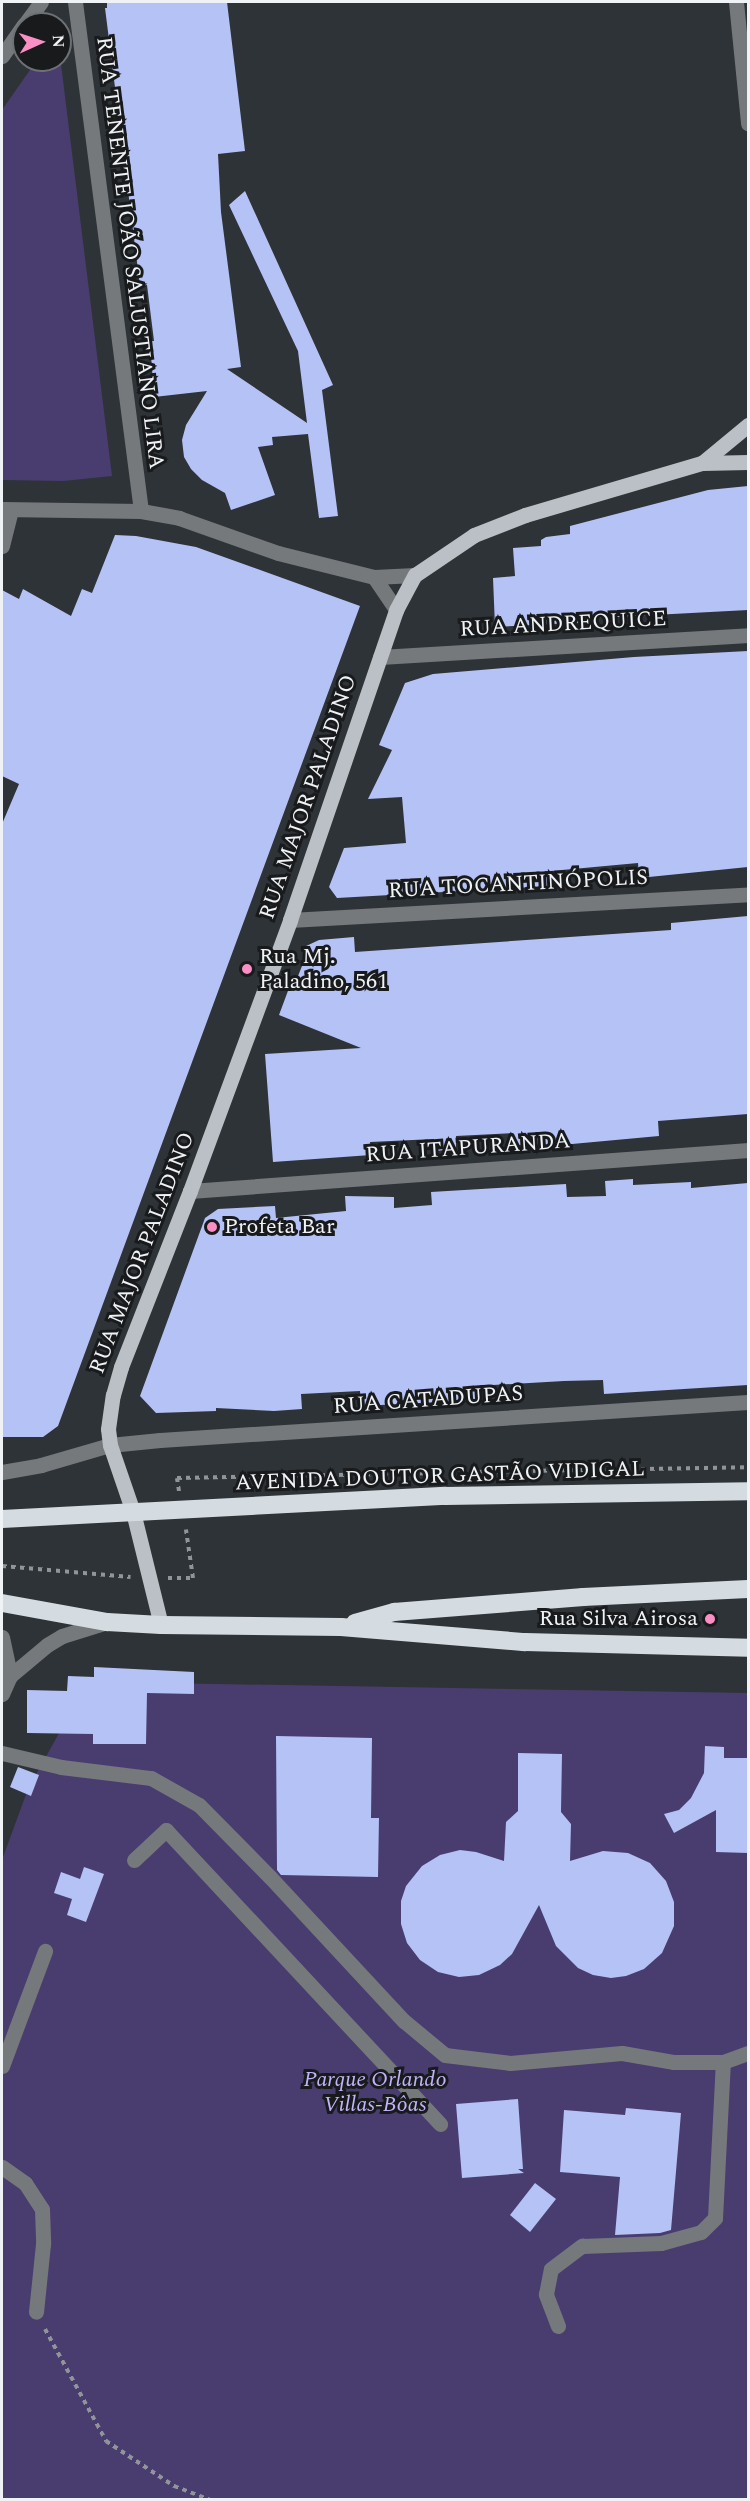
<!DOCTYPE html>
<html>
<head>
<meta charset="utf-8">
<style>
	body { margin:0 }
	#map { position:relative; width:750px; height:2501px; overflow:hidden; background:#2e3338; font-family:Spectral,serif }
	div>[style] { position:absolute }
	.green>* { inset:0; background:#493d70 }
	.building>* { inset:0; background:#b5c2f6 }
	.path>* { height:4px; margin-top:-2px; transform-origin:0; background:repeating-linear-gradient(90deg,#919599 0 4.5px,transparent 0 9px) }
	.minor>* { height:15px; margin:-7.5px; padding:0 7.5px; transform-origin:7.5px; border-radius:7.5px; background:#76797b }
	.major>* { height:15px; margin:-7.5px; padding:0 7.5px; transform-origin:7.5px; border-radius:7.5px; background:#bac0c5 }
	.highway>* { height:18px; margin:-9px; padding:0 9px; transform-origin:9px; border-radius:9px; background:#d5dce1 }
	.dots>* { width:16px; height:16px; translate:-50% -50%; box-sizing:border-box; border:3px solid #181a1c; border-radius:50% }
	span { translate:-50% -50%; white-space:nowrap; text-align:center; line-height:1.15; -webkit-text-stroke:6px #181a1c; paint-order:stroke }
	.street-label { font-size:22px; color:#f0f3f6 }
	.poi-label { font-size:22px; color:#f0f3f6 }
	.left { translate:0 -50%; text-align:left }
	.right { translate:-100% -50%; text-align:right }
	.park-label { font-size:22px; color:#c1b4fa; font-style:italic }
	.frame { position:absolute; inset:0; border:3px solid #f0f3f6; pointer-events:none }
	.north { position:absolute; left:12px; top:12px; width:60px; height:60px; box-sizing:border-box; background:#181a1c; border:2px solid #6e7173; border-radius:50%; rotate:87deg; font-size:16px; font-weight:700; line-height:24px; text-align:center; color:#f0f3f6 }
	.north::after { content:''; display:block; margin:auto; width:21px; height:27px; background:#fb8fc4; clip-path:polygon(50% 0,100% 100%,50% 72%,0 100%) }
</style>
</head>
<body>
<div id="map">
	<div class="green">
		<div style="clip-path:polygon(60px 56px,112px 476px,63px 481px,2px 480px,2px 110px,37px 60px,60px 60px)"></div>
		<div style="clip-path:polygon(160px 1683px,748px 1693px,748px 2499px,2px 2499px,2px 1860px,28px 1789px,78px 1699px)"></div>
	</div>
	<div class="building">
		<div style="clip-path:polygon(107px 2px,227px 2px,245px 151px,218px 154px,221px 212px,241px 367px,227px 369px,307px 423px,298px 351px,229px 205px,245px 191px,333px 385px,322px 390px,338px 516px,319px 518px,308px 434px,272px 437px,273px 445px,258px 447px,275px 495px,231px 510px,225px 493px,202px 480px,191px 469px,184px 457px,182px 440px,186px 425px,207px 391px,154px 397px,150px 341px,154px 341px,147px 285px,140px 286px,105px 8px,107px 8px)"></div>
		<div style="clip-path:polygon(748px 486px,748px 610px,597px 618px,593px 622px,495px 627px,493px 578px,515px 576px,513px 548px,541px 546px,541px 540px,546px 537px,570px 534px,570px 526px,708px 490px)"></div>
		<div style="clip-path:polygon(115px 535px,136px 536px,196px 547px,360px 606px,58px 1426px,43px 1437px,2px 1437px,2px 824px,19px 784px,2px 776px,2px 590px,19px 599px,23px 589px,71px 616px,82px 589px,92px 593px)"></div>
		<div style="clip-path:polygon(748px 651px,748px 867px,639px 878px,638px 863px,551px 871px,551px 886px,337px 898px,329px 887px,344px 848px,406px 843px,402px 797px,368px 799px,392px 750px,379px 745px,405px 683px,433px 674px,634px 657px)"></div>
		<div style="clip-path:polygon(748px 916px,748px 1114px,658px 1121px,659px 1136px,572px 1144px,514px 1145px,513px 1133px,456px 1136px,456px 1149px,435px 1151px,434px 1139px,370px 1142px,371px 1155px,273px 1162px,265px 1054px,361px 1048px,279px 1015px,292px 980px,296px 981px,306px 956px,304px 947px,319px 940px,354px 937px,355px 952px,671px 930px,671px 923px)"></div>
		<div style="clip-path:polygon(633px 1179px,633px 1185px,691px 1182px,691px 1188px,748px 1183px,748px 1385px,604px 1394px,603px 1380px,564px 1381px,476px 1386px,477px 1400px,361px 1406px,360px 1391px,301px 1394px,302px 1409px,274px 1411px,216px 1408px,216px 1411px,156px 1413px,140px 1396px,205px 1218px,218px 1209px,275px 1206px,276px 1218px,346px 1211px,345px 1196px,394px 1197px,394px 1208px,432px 1205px,431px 1192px,566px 1184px,567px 1197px,606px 1196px,605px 1181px)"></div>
		<div style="clip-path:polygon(94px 1667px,194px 1672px,194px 1694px,147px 1693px,146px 1744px,93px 1744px,93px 1734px,27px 1733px,27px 1690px,67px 1691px,68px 1676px,94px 1677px)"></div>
		<div style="clip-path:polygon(276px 1736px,372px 1738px,371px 1818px,379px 1818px,378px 1877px,281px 1875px,277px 1870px)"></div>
		<div style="clip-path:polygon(705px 1746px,724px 1747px,724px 1758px,748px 1758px,748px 1853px,716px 1852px,716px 1810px,674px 1833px,664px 1814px,679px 1810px,691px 1798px,704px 1773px)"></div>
		<div style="clip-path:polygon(518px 1753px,562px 1754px,561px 1812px,571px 1824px,570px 1861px,603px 1851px,628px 1853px,650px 1863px,666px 1881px,674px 1902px,674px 1926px,662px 1953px,644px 1969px,626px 1976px,611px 1978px,593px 1975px,578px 1968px,556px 1946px,539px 1905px,512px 1954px,500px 1965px,479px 1975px,459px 1977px,438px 1972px,420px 1960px,407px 1943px,401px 1924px,401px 1901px,406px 1886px,422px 1866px,440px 1855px,460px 1850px,476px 1852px,504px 1861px,506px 1822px,518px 1811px)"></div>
		<div style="clip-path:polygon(18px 1767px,39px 1775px,31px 1796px,10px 1787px)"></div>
		<div style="clip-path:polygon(84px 1867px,104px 1874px,86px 1922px,67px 1915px,72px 1899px,54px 1893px,61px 1872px,80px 1879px)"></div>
		<div style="clip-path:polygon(518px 2099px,523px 2169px,518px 2169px,524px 2173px,462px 2178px,456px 2104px)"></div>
		<div style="clip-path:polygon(626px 2108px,681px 2113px,671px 2230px,660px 2233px,615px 2235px,620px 2177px,560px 2172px,564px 2110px,625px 2115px)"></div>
		<div style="clip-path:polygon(535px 2183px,556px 2199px,530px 2232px,510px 2215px)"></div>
	</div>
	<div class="path">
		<div style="left:470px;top:1472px;width:278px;rotate:-1deg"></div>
		<div style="left:179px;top:1491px;width:13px;rotate:-99deg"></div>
		<div style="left:177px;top:1478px;width:265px;rotate:-1.1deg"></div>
		<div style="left:2px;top:1566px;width:129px;rotate:4.9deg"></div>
		<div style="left:168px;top:1578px;width:25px"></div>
		<div style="left:193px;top:1578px;width:49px;rotate:-98.3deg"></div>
		<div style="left:45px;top:2329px;width:128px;rotate:61.4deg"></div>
		<div style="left:106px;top:2441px;width:82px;rotate:33.5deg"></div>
		<div style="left:174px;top:2486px;width:40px;rotate:21deg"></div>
	</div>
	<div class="minor">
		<div style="left:75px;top:2px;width:513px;rotate:82.61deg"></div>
		<div style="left:736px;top:2px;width:122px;rotate:84.3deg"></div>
		<div style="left:25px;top:24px;width:27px;rotate:-54deg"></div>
		<div style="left:2px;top:56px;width:38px;rotate:-55deg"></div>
		<div style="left:2px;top:509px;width:139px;rotate:0.8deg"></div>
		<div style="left:141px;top:511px;width:39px;rotate:10deg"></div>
		<div style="left:179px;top:518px;width:105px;rotate:19.5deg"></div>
		<div style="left:278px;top:553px;width:99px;rotate:14deg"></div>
		<div style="left:374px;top:577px;width:41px;rotate:-2.8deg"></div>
		<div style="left:2px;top:546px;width:36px;rotate:-76deg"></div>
		<div style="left:374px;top:577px;width:40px;rotate:56deg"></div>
		<div style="left:380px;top:657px;width:369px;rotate:-3.4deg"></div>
		<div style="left:290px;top:920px;width:459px;rotate:-3.2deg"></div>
		<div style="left:190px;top:1191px;width:560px;rotate:-4.2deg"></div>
		<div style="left:2px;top:1472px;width:40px;rotate:-10deg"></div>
		<div style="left:41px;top:1465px;width:72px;rotate:-16.2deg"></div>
		<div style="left:110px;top:1445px;width:50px;rotate:-5.7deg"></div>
		<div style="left:160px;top:1440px;width:589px;rotate:-3.7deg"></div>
		<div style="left:2px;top:1637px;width:40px;rotate:78deg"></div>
		<div style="left:2px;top:1694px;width:20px;rotate:-66deg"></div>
		<div style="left:10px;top:1676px;width:48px;rotate:-40deg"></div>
		<div style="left:47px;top:1645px;width:17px;rotate:-31deg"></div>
		<div style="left:62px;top:1636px;width:47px;rotate:-17.3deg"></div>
		<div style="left:2px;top:1753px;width:61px;rotate:13.3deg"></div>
		<div style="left:61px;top:1767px;width:91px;rotate:7deg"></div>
		<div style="left:151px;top:1778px;width:55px;rotate:29.4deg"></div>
		<div style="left:199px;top:1805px;width:101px;rotate:45.4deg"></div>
		<div style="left:270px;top:1877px;width:197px;rotate:47.1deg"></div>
		<div style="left:404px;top:2021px;width:53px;rotate:39.7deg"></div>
		<div style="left:445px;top:2055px;width:65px;rotate:7deg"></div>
		<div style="left:510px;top:2063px;width:112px;rotate:-5.1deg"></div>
		<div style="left:622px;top:2053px;width:53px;rotate:9.8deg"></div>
		<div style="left:674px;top:2062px;width:49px"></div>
		<div style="left:723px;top:2062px;width:27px;rotate:-20deg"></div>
		<div style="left:134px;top:1860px;width:44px;rotate:-43.2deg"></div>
		<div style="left:166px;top:1830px;width:402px;rotate:47deg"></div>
		<div style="left:2px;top:2066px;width:123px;rotate:-69.5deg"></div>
		<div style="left:2px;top:2167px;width:28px;rotate:35deg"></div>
		<div style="left:25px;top:2183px;width:31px;rotate:57deg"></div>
		<div style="left:42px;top:2209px;width:35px;rotate:88deg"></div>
		<div style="left:43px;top:2244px;width:68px;rotate:95.9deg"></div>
		<div style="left:558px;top:2326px;width:34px;rotate:-111deg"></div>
		<div style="left:546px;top:2294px;width:25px;rotate:-79deg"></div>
		<div style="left:551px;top:2269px;width:39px;rotate:-37deg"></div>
		<div style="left:582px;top:2246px;width:79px;rotate:-2.2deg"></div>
		<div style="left:661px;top:2243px;width:41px;rotate:-15.4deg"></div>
		<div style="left:701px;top:2232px;width:20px;rotate:-45deg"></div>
		<div style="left:715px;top:2218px;width:156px;rotate:-87.1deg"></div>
	</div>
	<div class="major">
		<div style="left:702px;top:463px;width:46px;rotate:-1.2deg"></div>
		<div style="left:161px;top:1625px;width:116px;rotate:-103.9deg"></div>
		<div style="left:133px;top:1512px;width:71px;rotate:-108.9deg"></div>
		<div style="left:110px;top:1445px;width:16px;rotate:-97deg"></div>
		<div style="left:108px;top:1429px;width:34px;rotate:-82deg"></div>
		<div style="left:113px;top:1395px;width:29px;rotate:-74deg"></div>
		<div style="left:121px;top:1367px;width:189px;rotate:-68.6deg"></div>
		<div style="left:190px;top:1191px;width:289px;rotate:-69.7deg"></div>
		<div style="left:290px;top:920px;width:328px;rotate:-71.1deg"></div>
		<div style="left:396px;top:610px;width:40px;rotate:-62deg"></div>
		<div style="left:415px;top:575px;width:71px;rotate:-34.1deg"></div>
		<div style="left:474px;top:535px;width:55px;rotate:-21.4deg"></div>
		<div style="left:525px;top:515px;width:184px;rotate:-16.4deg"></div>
		<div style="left:702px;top:463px;width:60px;rotate:-39.6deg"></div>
	</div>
	<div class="highway">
		<div style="left:2px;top:1519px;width:444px;rotate:-3deg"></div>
		<div style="left:445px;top:1496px;width:303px;rotate:-0.9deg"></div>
		<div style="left:2px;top:1603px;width:107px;rotate:10.3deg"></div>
		<div style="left:107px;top:1622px;width:54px;rotate:3.2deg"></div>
		<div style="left:161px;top:1625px;width:180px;rotate:0.6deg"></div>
		<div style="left:341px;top:1627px;width:185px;rotate:4.7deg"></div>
		<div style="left:525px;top:1642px;width:223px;rotate:1.5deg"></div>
		<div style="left:355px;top:1623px;width:41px;rotate:-15.8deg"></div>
		<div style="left:394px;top:1612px;width:190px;rotate:-4.5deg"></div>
		<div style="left:583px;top:1597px;width:165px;rotate:-2.8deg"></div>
	</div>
	<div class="dots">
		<div style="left:247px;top:969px;background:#fb8fc4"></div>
		<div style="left:212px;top:1227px;background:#fb8fc4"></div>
		<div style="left:710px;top:1619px;background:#fb8fc4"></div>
	</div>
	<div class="street-label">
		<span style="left:130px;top:253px;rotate:83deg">RUA TENENTE JOÃO SALUSTIANO LIRA</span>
		<span style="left:563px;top:624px;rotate:-3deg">RUA ANDREQUICE</span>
		<span style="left:308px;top:797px;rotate:-71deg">RUA MAJOR PALADINO</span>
		<span style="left:518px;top:884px;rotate:-3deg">RUA TOCANTINÓPOLIS</span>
		<span style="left:468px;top:1148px;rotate:-4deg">RUA ITAPURANDA</span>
		<span style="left:142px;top:1253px;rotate:-69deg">RUA MAJOR PALADINO</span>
		<span style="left:428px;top:1400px;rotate:-4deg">RUA CATADUPAS</span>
		<span style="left:440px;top:1476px;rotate:-2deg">AVENIDA DOUTOR GASTÃO VIDIGAL</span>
	</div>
	<div class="poi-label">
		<span class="left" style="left:259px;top:969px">Rua Mj.<br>Paladino, 561</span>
		<span class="left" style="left:224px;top:1227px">Profeta Bar</span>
		<span class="right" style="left:698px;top:1619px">Rua Silva Airosa</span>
	</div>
	<div class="park-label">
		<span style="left:375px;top:2092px">Parque Orlando<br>Villas-Bôas</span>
	</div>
	<div class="frame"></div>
	<div class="north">N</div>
</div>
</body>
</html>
